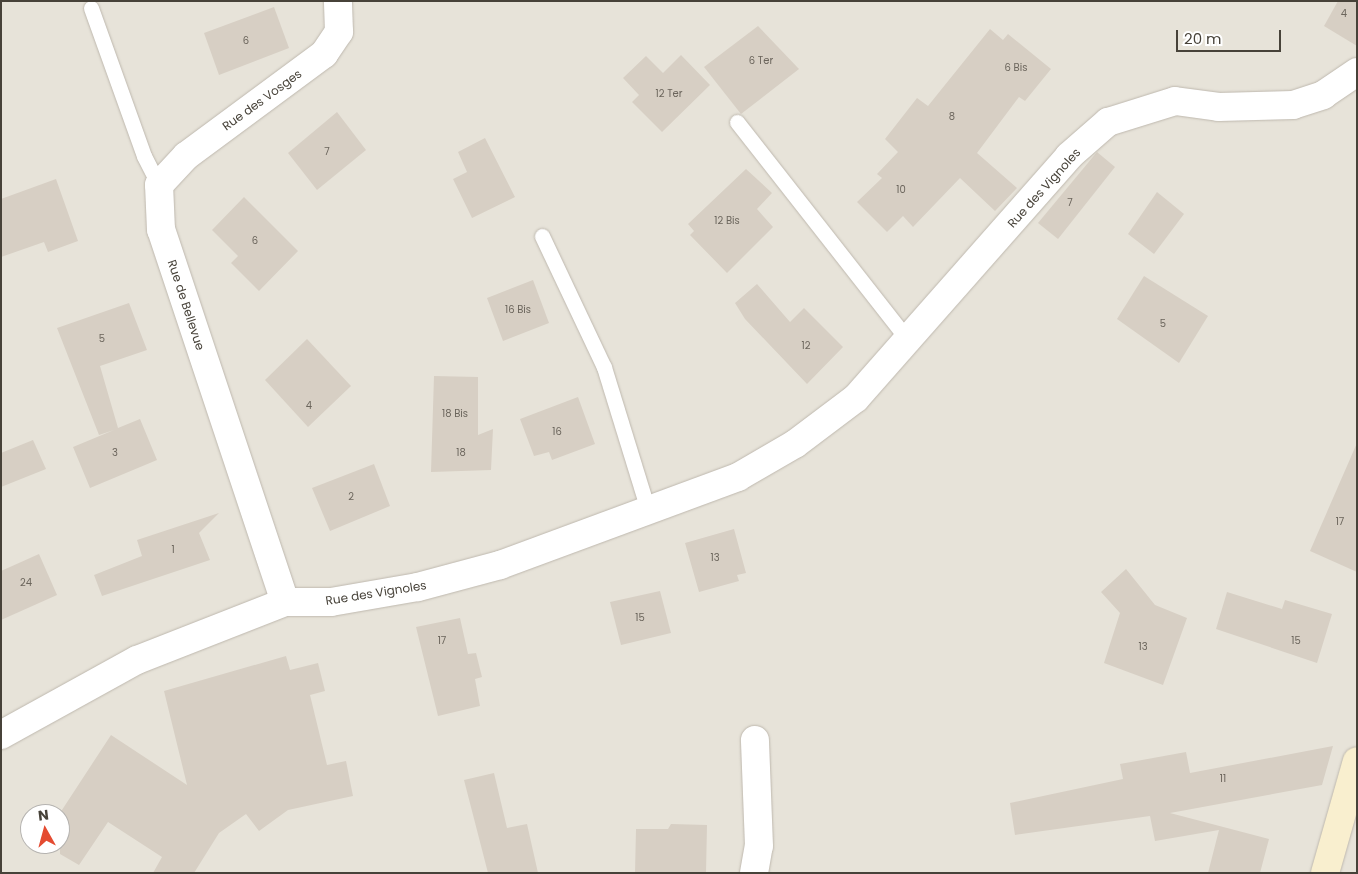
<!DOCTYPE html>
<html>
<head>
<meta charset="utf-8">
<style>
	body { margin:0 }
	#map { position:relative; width:1358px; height:874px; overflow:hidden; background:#f4f1eb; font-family:Poppins,sans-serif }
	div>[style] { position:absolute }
	.residential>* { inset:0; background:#e7e3d9 }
	.building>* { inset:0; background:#d7cfc4 }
	.roads { filter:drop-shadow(0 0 1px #beb8ae) drop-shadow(0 0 1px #beb8ae) }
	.lane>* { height:15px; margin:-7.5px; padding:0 7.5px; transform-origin:7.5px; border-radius:7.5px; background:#fff }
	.street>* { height:28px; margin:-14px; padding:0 14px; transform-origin:14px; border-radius:14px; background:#fff }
	.secondary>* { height:28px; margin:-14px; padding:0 14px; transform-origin:14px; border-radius:14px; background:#f9efcf }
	span { translate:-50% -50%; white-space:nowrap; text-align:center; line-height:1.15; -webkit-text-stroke:5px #fff; paint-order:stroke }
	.number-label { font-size:10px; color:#6b655c }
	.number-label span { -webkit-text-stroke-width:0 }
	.street-label { font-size:12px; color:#474239 }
	.frame { position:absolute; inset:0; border:2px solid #474239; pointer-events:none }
	.north { position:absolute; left:20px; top:804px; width:50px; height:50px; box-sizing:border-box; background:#fff; border:1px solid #b5b3b0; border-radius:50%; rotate:353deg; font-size:14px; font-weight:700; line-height:20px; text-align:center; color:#474239 }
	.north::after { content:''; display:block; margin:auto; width:18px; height:22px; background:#e44b31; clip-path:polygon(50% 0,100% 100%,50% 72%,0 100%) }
	.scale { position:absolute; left:1176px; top:30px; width:105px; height:22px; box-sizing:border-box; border:2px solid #474239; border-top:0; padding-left:6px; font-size:15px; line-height:18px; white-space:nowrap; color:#474239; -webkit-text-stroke:4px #fff; paint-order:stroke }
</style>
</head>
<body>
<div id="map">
	<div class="residential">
		<div style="clip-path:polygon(evenodd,1px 1px,1357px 1px,1357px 873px,1px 873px,1px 1px,30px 814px,60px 814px,60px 844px,30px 844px,30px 814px)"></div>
	</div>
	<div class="building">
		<div style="clip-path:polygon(1338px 1px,1357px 1px,1357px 46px,1324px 26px)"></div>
		<div style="clip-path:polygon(274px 7px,289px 48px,219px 75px,204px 33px)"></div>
		<div style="clip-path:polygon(758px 26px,799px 69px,741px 114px,704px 67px)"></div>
		<div style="clip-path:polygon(990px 29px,1003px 40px,1008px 34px,1051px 69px,1025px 101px,1019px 97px,977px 153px,1017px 188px,995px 211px,960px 178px,913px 227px,903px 216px,887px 232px,857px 202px,882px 178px,877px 174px,898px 152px,885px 139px,917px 98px,928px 106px)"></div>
		<div style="clip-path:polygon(681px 55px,710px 85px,662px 132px,632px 102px,639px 95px,623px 78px,646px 56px,663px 73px)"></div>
		<div style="clip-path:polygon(337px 112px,366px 150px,317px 190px,288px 153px)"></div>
		<div style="clip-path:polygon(485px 138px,515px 197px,472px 218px,453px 179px,467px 172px,458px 152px)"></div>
		<div style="clip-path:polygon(1097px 152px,1115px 167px,1058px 239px,1038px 223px)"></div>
		<div style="clip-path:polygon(746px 169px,772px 193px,757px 209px,773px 227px,727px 273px,690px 235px,694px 231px,688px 224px)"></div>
		<div style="clip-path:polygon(56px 179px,78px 241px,48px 252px,44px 242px,1px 257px,1px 199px)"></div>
		<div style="clip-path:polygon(1157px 192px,1184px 214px,1154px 254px,1128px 234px)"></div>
		<div style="clip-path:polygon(244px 197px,298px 251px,259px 291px,231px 263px,238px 256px,212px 230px)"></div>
		<div style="clip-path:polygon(1144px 276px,1208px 316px,1179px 363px,1117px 319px)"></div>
		<div style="clip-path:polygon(533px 280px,549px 323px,503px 341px,487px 298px)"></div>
		<div style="clip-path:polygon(757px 284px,790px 322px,804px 308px,843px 347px,807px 384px,745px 319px,735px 303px)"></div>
		<div style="clip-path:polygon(129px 303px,147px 350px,100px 366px,118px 428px,140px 419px,157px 460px,90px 488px,73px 447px,114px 430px,99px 435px,57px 328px)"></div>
		<div style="clip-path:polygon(307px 339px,351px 386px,308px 427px,265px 380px)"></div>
		<div style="clip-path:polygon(434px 376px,478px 377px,478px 435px,493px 429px,491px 470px,431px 472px)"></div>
		<div style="clip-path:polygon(578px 397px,595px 444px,552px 460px,549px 452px,534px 456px,520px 419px)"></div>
		<div style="clip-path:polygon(33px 440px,46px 469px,1px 487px,1px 453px)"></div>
		<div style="clip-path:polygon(1357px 443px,1357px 572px,1310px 551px)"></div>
		<div style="clip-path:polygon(374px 464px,390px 506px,330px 531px,312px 488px)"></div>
		<div style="clip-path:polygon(219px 513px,199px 533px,210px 560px,102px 596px,94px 575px,142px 556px,137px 540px)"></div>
		<div style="clip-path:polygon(734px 529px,746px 573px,737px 575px,739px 581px,699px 592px,685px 543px)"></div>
		<div style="clip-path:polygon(39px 554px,57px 595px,1px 620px,1px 571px)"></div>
		<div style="clip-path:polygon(1126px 569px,1155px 605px,1187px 618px,1163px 685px,1104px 663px,1120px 613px,1101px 592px)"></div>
		<div style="clip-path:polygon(660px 591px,671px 633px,621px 645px,610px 602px)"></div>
		<div style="clip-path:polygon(1227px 592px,1282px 609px,1285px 600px,1332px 614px,1317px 663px,1216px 629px)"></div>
		<div style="clip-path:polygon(460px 618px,468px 654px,476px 653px,482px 677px,475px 679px,480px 706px,438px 716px,416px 627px)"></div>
		<div style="clip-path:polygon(286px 656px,290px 670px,318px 663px,325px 691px,310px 695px,327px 765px,346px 761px,353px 796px,288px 810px,259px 831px,246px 814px,219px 833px,194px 873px,153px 873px,162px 857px,108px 822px,79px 865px,60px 854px,60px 813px,111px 735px,187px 785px,164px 691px)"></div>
		<div style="clip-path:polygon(1333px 746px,1322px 785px,1170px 813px,1269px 839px,1260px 873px,1208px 873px,1219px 830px,1155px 841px,1150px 816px,1015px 835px,1010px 803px,1123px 779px,1120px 764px,1186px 752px,1190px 773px)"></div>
		<div style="clip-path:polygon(494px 773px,507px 828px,527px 824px,538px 873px,488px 873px,464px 780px)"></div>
		<div style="clip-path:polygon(671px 824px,707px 825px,706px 873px,635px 873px,636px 829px,668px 829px)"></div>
	</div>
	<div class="roads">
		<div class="lane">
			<div style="left:91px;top:8px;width:157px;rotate:70.3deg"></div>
			<div style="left:144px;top:156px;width:33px;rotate:63deg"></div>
			<div style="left:737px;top:122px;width:277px;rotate:51.9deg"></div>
			<div style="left:542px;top:236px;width:145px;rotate:64.7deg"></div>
			<div style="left:604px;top:367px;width:150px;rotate:72.9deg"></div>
		</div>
		<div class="street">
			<div style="left:285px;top:602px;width:392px;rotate:-108.4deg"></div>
			<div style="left:161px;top:230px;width:45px;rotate:-92.5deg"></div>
			<div style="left:159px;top:185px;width:40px;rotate:-47deg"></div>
			<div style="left:186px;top:156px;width:172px;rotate:-36.5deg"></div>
			<div style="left:324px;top:54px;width:27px;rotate:-56deg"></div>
			<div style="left:339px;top:32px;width:31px;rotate:-92deg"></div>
			<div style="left:1px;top:735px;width:155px;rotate:-28.9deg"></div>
			<div style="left:137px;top:660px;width:159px;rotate:-21.4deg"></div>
			<div style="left:285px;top:602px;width:46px"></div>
			<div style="left:331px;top:602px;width:88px;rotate:-9.8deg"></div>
			<div style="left:418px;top:587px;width:85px;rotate:-15deg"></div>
			<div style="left:500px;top:565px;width:254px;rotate:-20.3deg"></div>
			<div style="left:738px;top:477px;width:66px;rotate:-30.1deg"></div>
			<div style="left:795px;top:444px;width:76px;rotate:-37deg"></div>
			<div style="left:856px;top:398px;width:322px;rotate:-48.6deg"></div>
			<div style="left:1069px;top:156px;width:52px;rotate:-41.1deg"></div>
			<div style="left:1108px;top:122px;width:70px;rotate:-17.4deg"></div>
			<div style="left:1175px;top:101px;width:44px;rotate:7.8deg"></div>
			<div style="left:1219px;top:107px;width:74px;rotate:-1.5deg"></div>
			<div style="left:1293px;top:105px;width:32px;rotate:-18deg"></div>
			<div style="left:1323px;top:95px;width:41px;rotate:-34.1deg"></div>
			<div style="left:754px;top:873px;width:27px;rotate:-80deg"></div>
			<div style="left:759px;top:846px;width:106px;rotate:-92.2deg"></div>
		</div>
		<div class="secondary">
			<div style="left:1325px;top:873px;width:116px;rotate:-74.1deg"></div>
		</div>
	</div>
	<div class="number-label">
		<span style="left:1344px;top:14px">4</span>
		<span style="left:246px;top:41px">6</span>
		<span style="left:761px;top:61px">6 Ter</span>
		<span style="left:1016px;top:68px">6 Bis</span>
		<span style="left:669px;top:94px">12 Ter</span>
		<span style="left:952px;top:117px">8</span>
		<span style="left:327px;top:152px">7</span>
		<span style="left:901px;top:190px">10</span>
		<span style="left:1070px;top:203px">7</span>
		<span style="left:727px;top:221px">12 Bis</span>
		<span style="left:255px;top:241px">6</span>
		<span style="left:518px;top:310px">16 Bis</span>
		<span style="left:1163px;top:324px">5</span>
		<span style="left:102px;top:339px">5</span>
		<span style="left:806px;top:346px">12</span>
		<span style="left:309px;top:406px">4</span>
		<span style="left:455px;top:414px">18 Bis</span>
		<span style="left:557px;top:432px">16</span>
		<span style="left:115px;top:453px">3</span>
		<span style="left:461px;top:453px">18</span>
		<span style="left:351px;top:497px">2</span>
		<span style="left:1340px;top:522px">17</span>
		<span style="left:173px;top:550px">1</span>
		<span style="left:715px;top:558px">13</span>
		<span style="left:26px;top:583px">24</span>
		<span style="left:640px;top:618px">15</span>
		<span style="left:442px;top:641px">17</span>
		<span style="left:1296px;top:641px">15</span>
		<span style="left:1143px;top:647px">13</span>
		<span style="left:1223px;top:779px">11</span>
	</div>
	<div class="street-label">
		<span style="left:262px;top:100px;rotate:-36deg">Rue des Vosges</span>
		<span style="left:1044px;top:188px;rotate:-48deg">Rue des Vignoles</span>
		<span style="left:186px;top:305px;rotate:72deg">Rue de Bellevue</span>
		<span style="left:376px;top:593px;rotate:-9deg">Rue des Vignoles</span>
	</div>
	<div class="frame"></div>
	<div class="north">N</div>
	<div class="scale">20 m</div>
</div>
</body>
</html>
